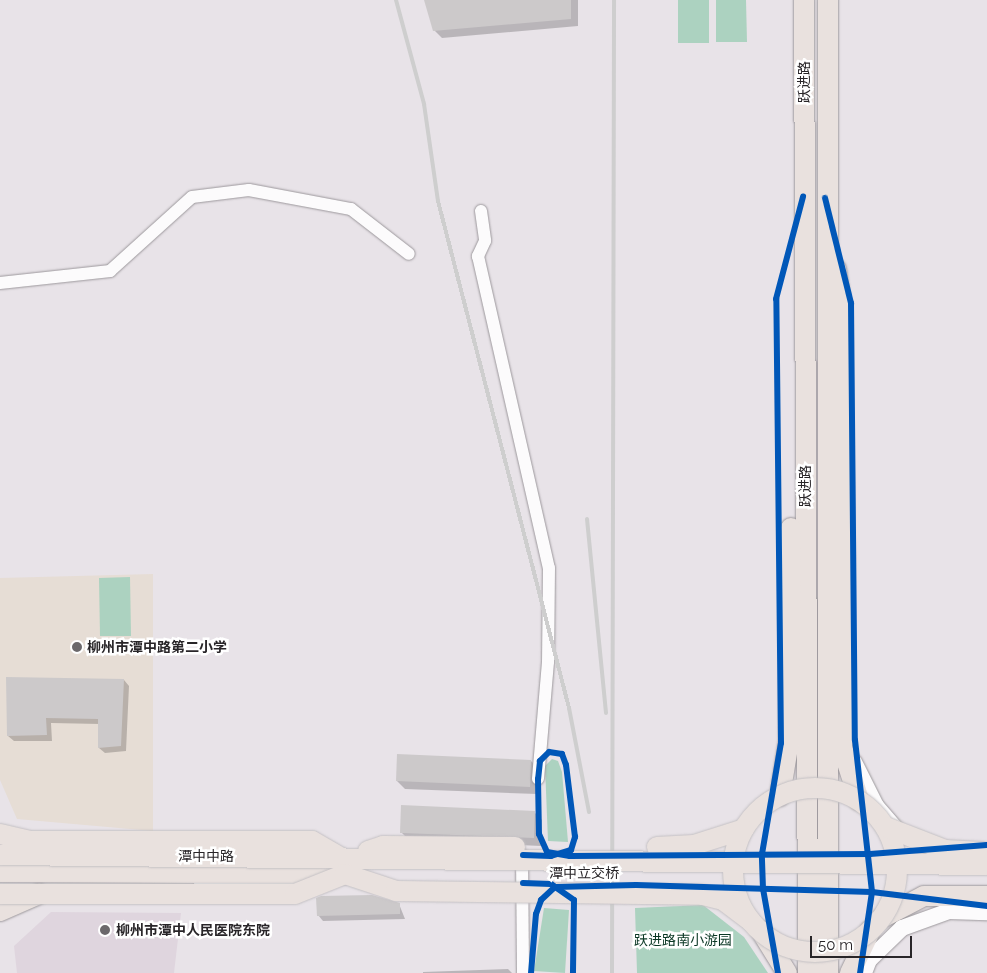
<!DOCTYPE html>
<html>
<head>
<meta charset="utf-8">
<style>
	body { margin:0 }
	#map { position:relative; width:987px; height:973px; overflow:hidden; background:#e8e3e8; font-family:Raleway,"Noto Sans SC",sans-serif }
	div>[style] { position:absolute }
	.built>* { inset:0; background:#dfd5de }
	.education>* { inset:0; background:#e6ddd5 }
	.green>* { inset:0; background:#acd2c0 }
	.shadow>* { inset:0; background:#0003 }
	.building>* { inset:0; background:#ccc9ca }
	.roads { filter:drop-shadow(0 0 1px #9c989c) drop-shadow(0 0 1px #9c989c) }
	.minor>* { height:12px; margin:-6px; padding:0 6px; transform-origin:6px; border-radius:6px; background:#fcfbfc }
	.tertiary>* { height:16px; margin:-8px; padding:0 8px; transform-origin:8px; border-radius:8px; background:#fcfbfc }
	.primary>* { height:20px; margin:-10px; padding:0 10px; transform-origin:10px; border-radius:10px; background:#e9e1de }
	.rail>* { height:4px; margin:-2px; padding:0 2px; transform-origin:2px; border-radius:2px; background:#cecece }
	.bridges { filter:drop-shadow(0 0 1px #c4c1c4) drop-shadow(0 0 1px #c4c1c4) }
	.primary-bridge>* { height:20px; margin:-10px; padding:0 10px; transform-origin:10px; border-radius:10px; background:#e9e1de }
	.primary-bridge>.ring { margin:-10px; padding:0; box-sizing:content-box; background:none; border:20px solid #e9e1de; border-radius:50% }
	.cycleway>* { height:6px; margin:-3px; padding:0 3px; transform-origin:3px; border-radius:3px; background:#0057b8 }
	.dots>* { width:14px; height:14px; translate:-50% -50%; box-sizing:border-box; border:2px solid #fff; border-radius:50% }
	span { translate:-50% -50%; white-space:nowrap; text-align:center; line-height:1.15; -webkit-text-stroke:5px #fff; paint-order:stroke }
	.street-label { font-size:14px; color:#282528 }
	.poi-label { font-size:14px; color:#282528; font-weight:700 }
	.left { translate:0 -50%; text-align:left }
	.park-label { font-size:14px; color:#0a3724 }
	.scale { position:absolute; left:810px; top:936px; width:102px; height:22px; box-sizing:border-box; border:2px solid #282528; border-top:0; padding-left:6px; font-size:15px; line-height:18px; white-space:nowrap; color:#282528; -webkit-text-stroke:4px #fff; paint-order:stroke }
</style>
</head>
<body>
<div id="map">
	<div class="built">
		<div style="clip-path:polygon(51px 912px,181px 913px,174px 973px,17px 973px,14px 946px)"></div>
	</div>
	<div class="education">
		<div style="clip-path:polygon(153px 574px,153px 831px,17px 819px,0 780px,0 578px)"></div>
	</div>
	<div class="green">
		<div style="clip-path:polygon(678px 0,709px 0,709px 43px,678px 43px)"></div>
		<div style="clip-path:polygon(716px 0,746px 0,747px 42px,716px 42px)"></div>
		<div style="clip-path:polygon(130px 577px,131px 636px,100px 636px,99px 578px)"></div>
		<div style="clip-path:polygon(552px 759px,558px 761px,562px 772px,568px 842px,548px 841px,545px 766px)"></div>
		<div style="clip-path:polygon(703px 905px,744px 937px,768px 973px,637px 973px,635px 908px)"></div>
		<div style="clip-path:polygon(544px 908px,569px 910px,565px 973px,534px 971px)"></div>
	</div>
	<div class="shadow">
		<div style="clip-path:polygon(425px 0,578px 0,578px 26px,442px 38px,434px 30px)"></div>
		<div style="clip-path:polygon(124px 680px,129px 686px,126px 751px,105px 753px,99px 748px,100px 724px,51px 723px,52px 741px,14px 741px,8px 736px)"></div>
		<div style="clip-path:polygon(531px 761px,538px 768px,537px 794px,405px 789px,397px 781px)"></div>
		<div style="clip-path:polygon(534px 812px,542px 820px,541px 846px,409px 840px,401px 832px)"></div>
		<div style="clip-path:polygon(399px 904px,405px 919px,323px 921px,318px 915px)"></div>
		<div style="clip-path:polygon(508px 969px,512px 973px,423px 973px,423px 972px)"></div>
	</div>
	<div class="building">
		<div style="clip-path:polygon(424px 0,571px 0,571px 19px,433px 31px)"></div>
		<div style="clip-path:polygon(6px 677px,124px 679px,121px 746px,98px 748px,98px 719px,46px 718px,47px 735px,7px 736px)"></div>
		<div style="clip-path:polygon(397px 754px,531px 760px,530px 787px,396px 781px)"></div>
		<div style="clip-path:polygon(401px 805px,535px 811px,534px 838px,400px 833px)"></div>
		<div style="clip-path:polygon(372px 895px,400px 903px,400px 914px,317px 916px,316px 898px,321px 896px)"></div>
	</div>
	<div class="roads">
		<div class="minor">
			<div style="left:481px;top:211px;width:30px;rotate:82deg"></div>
			<div style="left:485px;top:241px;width:17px;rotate:115deg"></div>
			<div style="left:478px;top:256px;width:320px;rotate:77.2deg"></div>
			<div style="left:549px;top:568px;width:94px;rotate:90.6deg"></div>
			<div style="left:548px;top:662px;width:117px;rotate:94.9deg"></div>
			<div style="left:0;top:283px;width:111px;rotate:-6.2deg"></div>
			<div style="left:110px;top:271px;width:110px;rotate:-42.1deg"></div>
			<div style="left:192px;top:197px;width:57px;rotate:-7deg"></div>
			<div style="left:249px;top:190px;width:104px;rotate:10.6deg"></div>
			<div style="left:351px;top:209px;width:73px;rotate:37.8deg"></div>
			<div style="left:522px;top:855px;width:118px;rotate:89.5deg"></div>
			<div style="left:200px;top:884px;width:105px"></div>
		</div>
		<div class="tertiary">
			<div style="left:854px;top:762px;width:49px;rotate:63.4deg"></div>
			<div style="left:876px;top:806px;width:37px;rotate:49deg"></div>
			<div style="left:864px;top:973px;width:14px;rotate:-69deg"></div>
			<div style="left:869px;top:960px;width:46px;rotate:-44.1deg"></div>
			<div style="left:902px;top:928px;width:50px;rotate:-19.9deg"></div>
			<div style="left:949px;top:911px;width:38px;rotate:2deg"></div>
		</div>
		<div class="primary">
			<div style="left:804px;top:0;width:973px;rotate:89.76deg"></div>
			<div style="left:836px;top:269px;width:34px;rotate:82deg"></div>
			<div style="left:841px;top:303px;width:256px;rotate:89.3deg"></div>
			<div style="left:844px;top:559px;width:188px;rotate:90.6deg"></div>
			<div style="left:842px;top:747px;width:56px;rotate:72.2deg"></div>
			<div style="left:780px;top:796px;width:56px;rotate:-80.7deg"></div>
			<div style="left:789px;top:741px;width:213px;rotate:-89.5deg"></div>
			<div style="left:0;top:872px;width:345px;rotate:0.3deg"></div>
			<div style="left:0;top:911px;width:43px;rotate:-23.6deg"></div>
			<div style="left:882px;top:918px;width:47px;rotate:-27.6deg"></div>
			<div style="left:924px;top:896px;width:63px"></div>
			<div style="left:761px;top:931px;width:49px;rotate:58.2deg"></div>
			<div style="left:828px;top:973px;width:973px;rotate:-90deg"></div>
			<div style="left:850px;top:973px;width:47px;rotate:-64.5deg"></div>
		</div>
	</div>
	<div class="rail">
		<div style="left:396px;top:0;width:108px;rotate:74.9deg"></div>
		<div style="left:424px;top:104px;width:98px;rotate:81.8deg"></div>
		<div style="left:438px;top:201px;width:524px;rotate:75.51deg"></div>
		<div style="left:569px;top:708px;width:106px;rotate:79.1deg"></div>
		<div style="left:587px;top:519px;width:195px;rotate:84.4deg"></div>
		<div style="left:612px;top:973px;width:973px;rotate:-89.88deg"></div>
	</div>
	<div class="bridges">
		<div class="primary-bridge">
			<div class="ring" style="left:733px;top:788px;width:144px;height:144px"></div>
			<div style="left:886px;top:827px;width:63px;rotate:21.3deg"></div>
			<div style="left:945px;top:850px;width:38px;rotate:3deg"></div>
			<div style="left:0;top:834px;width:32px;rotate:13deg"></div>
			<div style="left:31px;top:841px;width:281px"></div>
			<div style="left:312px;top:841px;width:32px;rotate:30deg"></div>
			<div style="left:657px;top:847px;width:37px;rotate:-3deg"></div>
			<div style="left:694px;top:845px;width:52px;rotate:-17.7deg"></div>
			<div style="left:368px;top:851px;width:16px;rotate:-18deg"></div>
			<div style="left:383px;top:846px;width:132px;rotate:0.4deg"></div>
			<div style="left:0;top:855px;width:987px;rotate:0.58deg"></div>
			<div style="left:0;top:894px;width:295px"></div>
			<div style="left:295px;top:894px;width:54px;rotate:-21.8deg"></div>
			<div style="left:345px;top:874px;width:54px;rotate:18.4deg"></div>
			<div style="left:396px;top:891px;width:307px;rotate:0.7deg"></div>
			<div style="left:703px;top:895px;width:21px;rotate:14deg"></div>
			<div style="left:723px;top:900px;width:34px;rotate:37deg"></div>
		</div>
	</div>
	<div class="cycleway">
		<div style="left:825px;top:198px;width:108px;rotate:76.1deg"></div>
		<div style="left:851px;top:303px;width:437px;rotate:89.5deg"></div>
		<div style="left:855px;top:740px;width:153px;rotate:83.6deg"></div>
		<div style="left:872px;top:892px;width:82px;rotate:98.4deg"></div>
		<div style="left:523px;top:855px;width:28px;rotate:2deg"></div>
		<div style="left:551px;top:856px;width:21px;rotate:-17deg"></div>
		<div style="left:571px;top:850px;width:14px;rotate:-73deg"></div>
		<div style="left:575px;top:837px;width:73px;rotate:-97.1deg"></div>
		<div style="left:566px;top:765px;width:12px;rotate:-110deg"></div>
		<div style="left:562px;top:754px;width:13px;rotate:-171deg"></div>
		<div style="left:549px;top:752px;width:13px;rotate:135deg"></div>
		<div style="left:540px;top:761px;width:18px;rotate:96deg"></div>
		<div style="left:538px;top:779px;width:55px;rotate:89deg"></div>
		<div style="left:539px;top:834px;width:20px;rotate:66deg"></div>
		<div style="left:547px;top:852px;width:23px;rotate:10deg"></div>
		<div style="left:570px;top:856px;width:300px;rotate:-0.4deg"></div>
		<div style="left:870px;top:854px;width:117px;rotate:-4.4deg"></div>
		<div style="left:523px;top:883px;width:28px;rotate:2deg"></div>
		<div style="left:551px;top:884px;width:28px;rotate:35deg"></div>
		<div style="left:574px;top:900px;width:73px;rotate:90.8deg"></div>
		<div style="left:531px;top:973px;width:59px;rotate:-85.2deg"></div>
		<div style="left:536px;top:914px;width:15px;rotate:-70deg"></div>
		<div style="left:541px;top:900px;width:19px;rotate:-43deg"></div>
		<div style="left:555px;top:887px;width:81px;rotate:-1.4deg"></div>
		<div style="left:636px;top:885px;width:236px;rotate:1.7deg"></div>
		<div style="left:872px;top:892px;width:116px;rotate:6.9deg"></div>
		<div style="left:778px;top:973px;width:85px;rotate:-100.1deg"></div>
		<div style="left:763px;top:889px;width:35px;rotate:-92deg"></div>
		<div style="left:762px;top:854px;width:113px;rotate:-80.3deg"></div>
		<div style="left:781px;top:743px;width:444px;rotate:-90.6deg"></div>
		<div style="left:776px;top:299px;width:106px;rotate:-75.2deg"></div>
	</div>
	<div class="dots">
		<div style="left:77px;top:647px;background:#6b686b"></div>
		<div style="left:105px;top:930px;background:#6b686b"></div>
	</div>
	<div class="street-label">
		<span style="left:804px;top:82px;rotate:-90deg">跃进路</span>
		<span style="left:805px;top:486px;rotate:-90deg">跃进路</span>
		<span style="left:206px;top:856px">潭中中路</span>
		<span style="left:584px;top:873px">潭中立交桥</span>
	</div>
	<div class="poi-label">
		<span class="left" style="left:87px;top:647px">柳州市潭中路第二小学</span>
		<span class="left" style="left:116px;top:930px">柳州市潭中人民医院东院</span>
	</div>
	<div class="park-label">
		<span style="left:683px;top:940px">跃进路南小游园</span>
	</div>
	<div class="scale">50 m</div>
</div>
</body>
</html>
